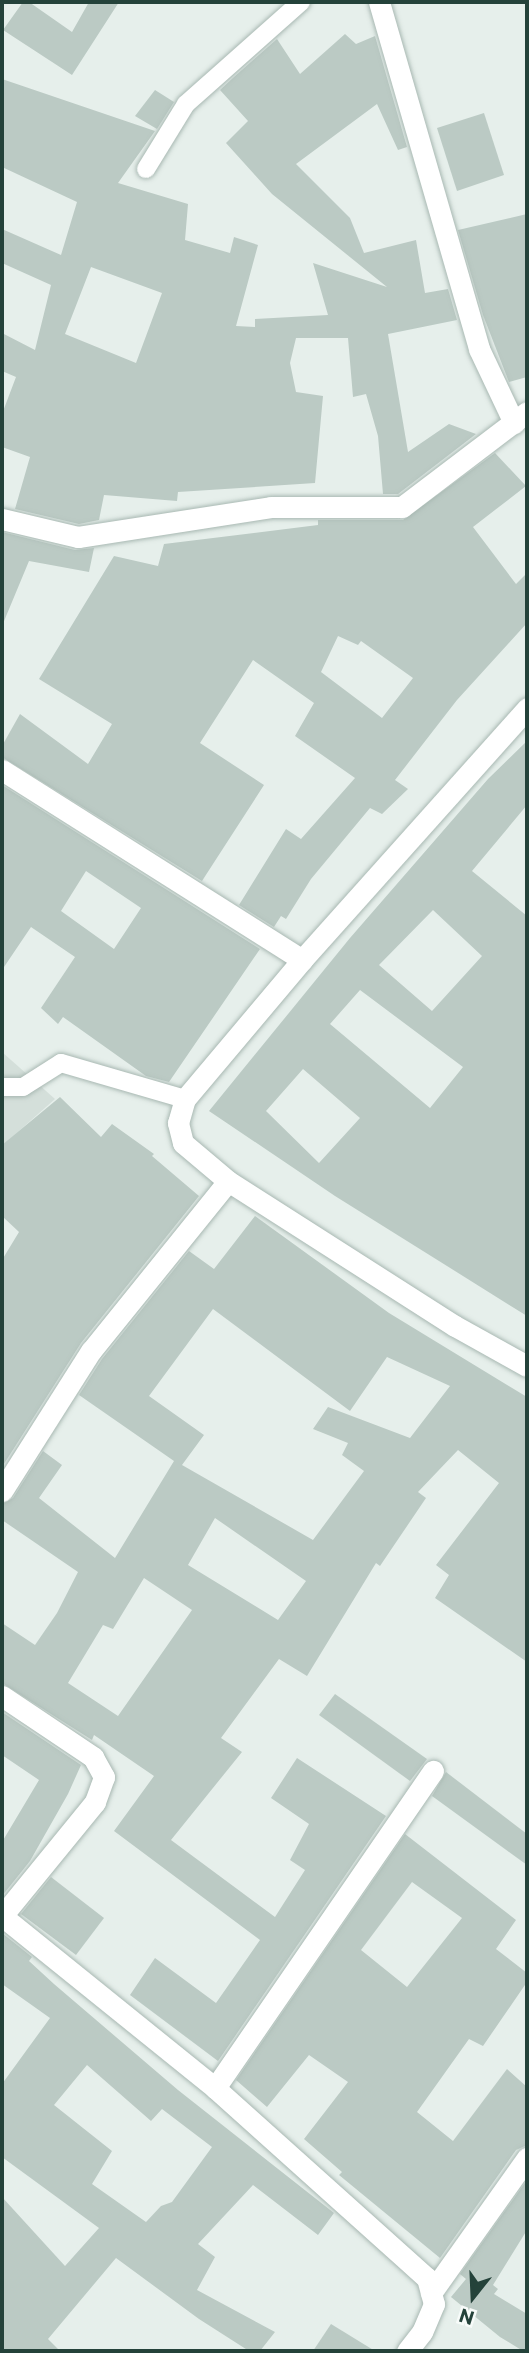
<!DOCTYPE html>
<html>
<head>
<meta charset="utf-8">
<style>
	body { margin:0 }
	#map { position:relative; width:529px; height:2353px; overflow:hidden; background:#e6efeb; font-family:Commissioner,sans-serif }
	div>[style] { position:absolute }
	.built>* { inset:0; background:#d4dfda }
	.building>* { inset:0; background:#bbcac4 }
	.roads { filter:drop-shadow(0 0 2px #a8b8b2) drop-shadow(0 0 2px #a8b8b2) }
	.lane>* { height:18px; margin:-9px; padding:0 9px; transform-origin:9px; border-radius:9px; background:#fff }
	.street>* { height:21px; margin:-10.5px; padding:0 10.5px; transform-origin:10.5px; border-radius:10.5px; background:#fff }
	span { translate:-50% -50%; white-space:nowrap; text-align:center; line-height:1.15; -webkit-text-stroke:7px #f7fbf9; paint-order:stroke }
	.frame { position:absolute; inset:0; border:4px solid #24423a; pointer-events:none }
	.north { position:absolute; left:438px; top:2262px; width:70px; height:70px; -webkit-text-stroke:5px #f7fbf9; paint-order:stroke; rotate:198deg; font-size:19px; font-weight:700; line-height:28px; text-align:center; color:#24423a }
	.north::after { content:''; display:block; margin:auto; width:24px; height:32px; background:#24423a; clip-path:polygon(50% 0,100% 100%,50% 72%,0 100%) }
</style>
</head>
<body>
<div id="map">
	<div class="built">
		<div style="clip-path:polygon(2px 1052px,55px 1099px,2px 1146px)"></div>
	</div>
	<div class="building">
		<div style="clip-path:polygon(23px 2px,29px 2px,72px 32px,89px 2px,119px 2px,72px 75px,3px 30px)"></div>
		<div style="clip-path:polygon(evenodd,345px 34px,356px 44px,375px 36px,407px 147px,398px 150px,377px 104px,296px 164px,350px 218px,364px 253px,416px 240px,425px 293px,448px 289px,457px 320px,388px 334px,408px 452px,449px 424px,476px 434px,398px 494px,383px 494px,378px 436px,366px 394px,353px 397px,348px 338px,296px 338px,290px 363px,296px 392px,323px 396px,315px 483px,178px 492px,177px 501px,104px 495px,99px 520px,79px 524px,15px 509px,30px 457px,2px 447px,2px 414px,16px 377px,2px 371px,2px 333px,35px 350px,51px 285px,2px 263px,2px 229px,61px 255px,77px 202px,2px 167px,2px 79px,155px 131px,118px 183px,188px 204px,185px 240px,230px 253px,234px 237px,258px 245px,236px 326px,255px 327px,255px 319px,328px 315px,313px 263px,387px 287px,272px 194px,226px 143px,248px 121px,220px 90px,234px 77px,277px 39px,300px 74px,345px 34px,91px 267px,162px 293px,136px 363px,65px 334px,91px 267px)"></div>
		<div style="clip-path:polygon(155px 90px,174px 102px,157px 129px,135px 116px)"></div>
		<div style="clip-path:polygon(484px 113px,504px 175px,457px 191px,437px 128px)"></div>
		<div style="clip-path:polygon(527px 214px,527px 377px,509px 382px,483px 315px,458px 230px)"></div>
		<div style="clip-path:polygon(evenodd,495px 453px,526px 486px,473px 527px,516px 584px,527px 573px,527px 623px,457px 700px,395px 780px,408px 789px,382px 814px,370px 808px,311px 879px,286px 919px,281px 916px,274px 927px,239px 905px,286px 829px,301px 839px,355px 778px,295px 736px,314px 703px,253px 660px,200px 743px,264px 785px,202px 881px,2px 757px,2px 746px,20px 714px,88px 764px,112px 724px,39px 679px,114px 556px,158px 566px,164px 544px,318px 525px,318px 520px,403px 520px,495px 453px,338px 636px,358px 645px,361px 641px,413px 678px,382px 718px,321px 672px,338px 636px)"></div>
		<div style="clip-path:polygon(2px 532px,75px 550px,94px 548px,89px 572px,29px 561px,2px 626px)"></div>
		<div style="clip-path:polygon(evenodd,527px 741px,527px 805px,472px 871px,527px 916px,527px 1316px,335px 1196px,209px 1111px,350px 938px,488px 779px,527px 741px,433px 910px,482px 956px,432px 1011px,379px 965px,433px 910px,527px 741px,360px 990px,463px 1067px,430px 1108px,330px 1024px,360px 990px,527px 741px,303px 1069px,360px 1118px,319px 1163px,266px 1111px,303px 1069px)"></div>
		<div style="clip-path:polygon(evenodd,2px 785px,260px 949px,169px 1082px,146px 1076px,63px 1017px,58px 1024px,41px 1008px,75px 957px,31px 927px,2px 970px,2px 785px,86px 871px,141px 908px,114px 949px,61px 911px,86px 871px)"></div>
		<div style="clip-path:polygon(60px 1097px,101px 1137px,112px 1124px,154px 1154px,152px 1156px,199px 1196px,81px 1343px,2px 1467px,2px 1260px,19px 1232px,2px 1216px,2px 1145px)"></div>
		<div style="clip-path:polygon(evenodd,255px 1216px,389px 1313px,527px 1397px,527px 1662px,435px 1598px,449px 1575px,436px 1565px,499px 1483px,458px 1450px,418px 1492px,426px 1498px,380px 1566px,376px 1563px,307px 1676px,279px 1659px,221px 1738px,242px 1752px,171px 1840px,275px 1917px,305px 1870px,290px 1860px,309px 1824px,271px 1798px,297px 1758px,386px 1816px,218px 2061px,130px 1995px,155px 1958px,216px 2003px,260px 1940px,114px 1831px,154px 1776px,94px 1735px,92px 1740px,2px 1683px,2px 1623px,35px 1645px,57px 1613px,78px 1572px,2px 1520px,2px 1504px,13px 1498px,43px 1451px,62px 1465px,39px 1498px,115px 1558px,174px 1461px,79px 1395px,102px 1359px,189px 1251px,214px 1269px,255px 1216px,213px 1309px,350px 1411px,387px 1357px,450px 1386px,410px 1438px,328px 1407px,313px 1429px,348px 1443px,342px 1455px,364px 1471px,313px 1540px,182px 1465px,204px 1435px,149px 1396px,213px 1309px,255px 1216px,215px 1518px,306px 1581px,278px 1620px,188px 1565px,215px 1518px,255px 1216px,144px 1578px,192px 1610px,118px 1716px,68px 1683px,103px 1625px,113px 1629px,144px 1578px)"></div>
		<div style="clip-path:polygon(335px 1694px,427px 1759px,410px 1781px,319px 1715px)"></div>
		<div style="clip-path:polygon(2px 1712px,81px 1765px,68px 1794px,30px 1861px,2px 1896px,2px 1842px,39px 1780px,2px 1755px)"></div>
		<div style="clip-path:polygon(446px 1772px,527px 1834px,527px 1865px,432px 1796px)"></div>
		<div style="clip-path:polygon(evenodd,405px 1834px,516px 1920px,496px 1949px,527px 1973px,527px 1982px,483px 2046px,469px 2039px,417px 2112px,453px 2141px,507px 2069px,527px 2087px,527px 2145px,516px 2150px,440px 2258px,339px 2175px,342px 2172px,304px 2139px,348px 2082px,309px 2055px,267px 2107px,236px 2080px,405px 1834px,412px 1882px,462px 1918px,407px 1987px,361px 1950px,412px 1882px)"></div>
		<div style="clip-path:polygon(51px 1877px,104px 1918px,76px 1955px,21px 1914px)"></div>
		<div style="clip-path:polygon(evenodd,2px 1933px,32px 1957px,29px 1961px,54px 1984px,178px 2090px,334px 2213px,318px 2235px,253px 2185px,198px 2244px,215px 2257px,197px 2290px,275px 2332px,260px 2351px,249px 2351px,199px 2319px,116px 2258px,48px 2339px,60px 2351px,2px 2351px,2px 2197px,65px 2266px,99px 2228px,2px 2157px,2px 2084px,50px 2018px,2px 1984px,2px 1933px,87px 2065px,151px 2121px,162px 2109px,212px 2147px,172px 2202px,161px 2206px,146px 2222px,92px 2184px,112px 2151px,54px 2105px,87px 2065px)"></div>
		<div style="clip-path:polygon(527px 2180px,527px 2230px,493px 2285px,498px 2289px,494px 2294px,527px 2314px,527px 2351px,523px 2351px,500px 2337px,451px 2297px,466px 2279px,460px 2274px)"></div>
		<div style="clip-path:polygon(331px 2324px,375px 2351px,313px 2351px)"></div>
	</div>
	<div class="roads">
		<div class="lane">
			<div style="left:146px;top:169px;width:76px;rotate:-58.4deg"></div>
			<div style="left:186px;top:104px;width:154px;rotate:-41.6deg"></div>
			<div style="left:2px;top:1087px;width:21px"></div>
			<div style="left:23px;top:1087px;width:45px;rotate:-32.3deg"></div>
			<div style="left:61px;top:1063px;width:129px;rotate:16.2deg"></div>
		</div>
		<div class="street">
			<div style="left:379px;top:2px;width:361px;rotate:73.9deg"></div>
			<div style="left:479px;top:349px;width:82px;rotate:64.7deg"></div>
			<div style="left:2px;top:519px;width:78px;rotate:13.3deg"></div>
			<div style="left:78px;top:537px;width:195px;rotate:-8.8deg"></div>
			<div style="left:271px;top:507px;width:131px"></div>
			<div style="left:402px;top:507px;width:157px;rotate:-37.2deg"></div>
			<div style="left:2px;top:770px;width:355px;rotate:32.3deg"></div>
			<div style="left:228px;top:1181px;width:59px;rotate:-139.8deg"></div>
			<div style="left:183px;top:1143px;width:21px;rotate:-104deg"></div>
			<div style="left:178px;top:1123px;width:25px;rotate:-74deg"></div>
			<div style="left:185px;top:1099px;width:182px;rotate:-49.9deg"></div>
			<div style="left:302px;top:960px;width:338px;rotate:-48.2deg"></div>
			<div style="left:2px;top:1491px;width:166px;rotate:-57.6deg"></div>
			<div style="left:91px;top:1351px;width:218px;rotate:-51.1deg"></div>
			<div style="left:228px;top:1181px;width:269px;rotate:32.6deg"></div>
			<div style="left:455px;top:1326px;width:82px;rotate:29.1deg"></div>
			<div style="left:2px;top:1696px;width:110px;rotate:33.8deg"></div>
			<div style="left:93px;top:1757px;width:23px;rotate:61deg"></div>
			<div style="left:104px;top:1777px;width:27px;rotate:110deg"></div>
			<div style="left:95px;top:1802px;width:147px;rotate:129.2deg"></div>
			<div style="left:2px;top:1916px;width:274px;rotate:38.9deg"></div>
			<div style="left:215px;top:2088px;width:285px;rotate:41.9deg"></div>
			<div style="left:427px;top:2278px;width:27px;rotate:75deg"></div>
			<div style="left:434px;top:2304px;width:30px;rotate:113deg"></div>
			<div style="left:422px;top:2332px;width:24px;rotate:128deg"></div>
			<div style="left:215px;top:2088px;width:385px;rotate:-55.5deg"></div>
			<div style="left:431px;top:2293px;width:166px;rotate:-54.6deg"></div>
		</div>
	</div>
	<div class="frame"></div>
	<div class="north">N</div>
</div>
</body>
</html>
